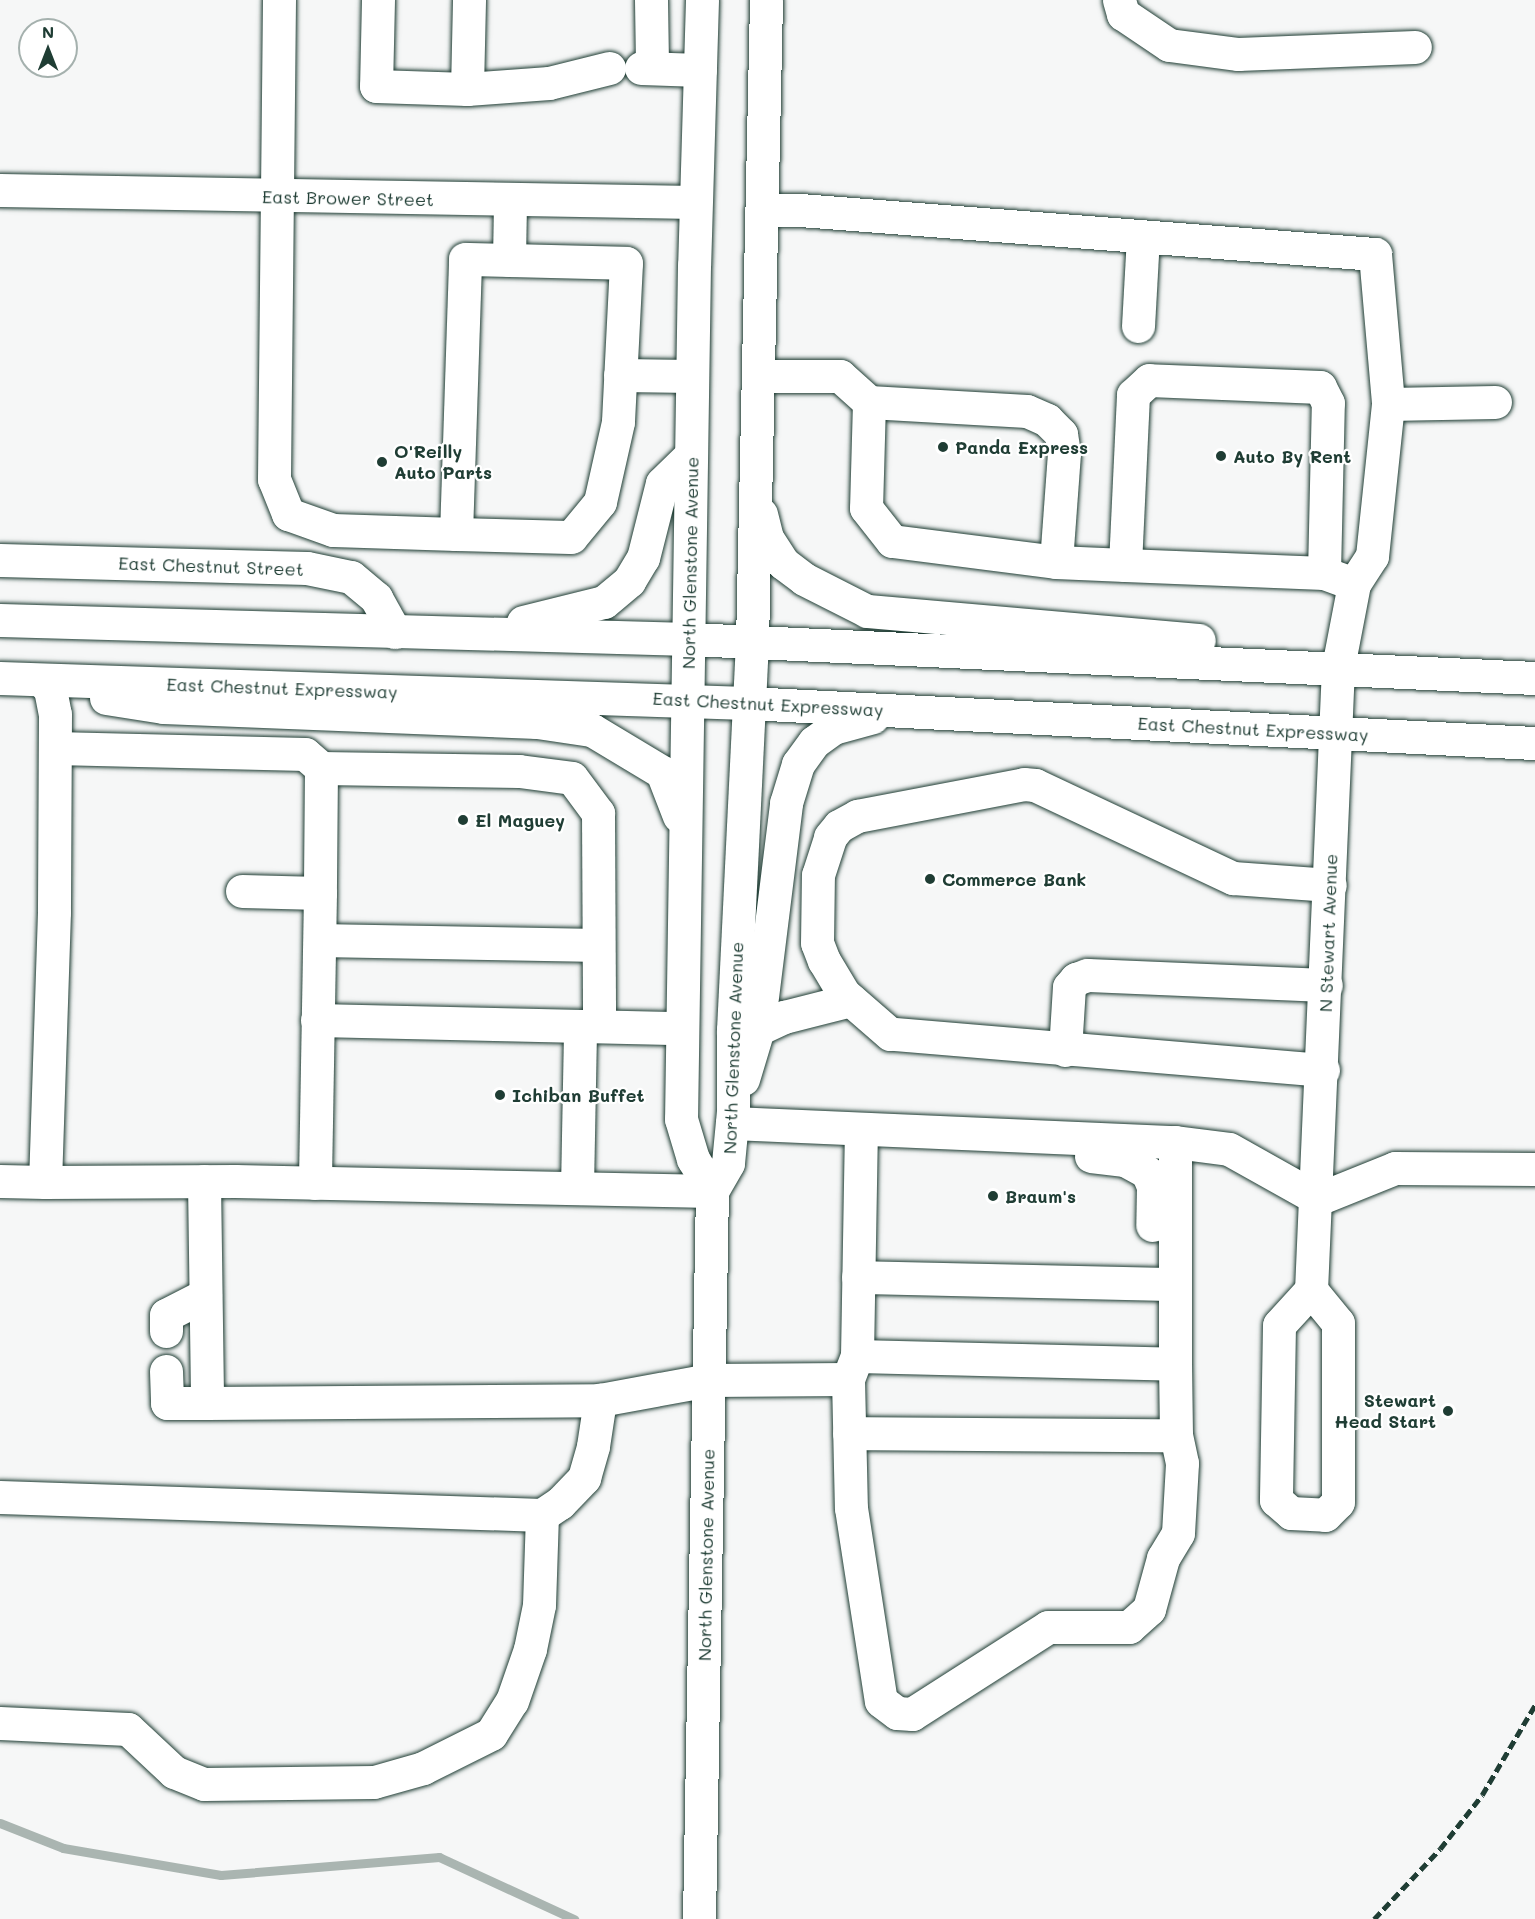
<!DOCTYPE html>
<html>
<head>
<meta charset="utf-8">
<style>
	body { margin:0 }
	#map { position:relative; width:1535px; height:1919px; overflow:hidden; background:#f6f7f7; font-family:Mali,sans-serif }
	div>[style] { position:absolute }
	.stream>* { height:9px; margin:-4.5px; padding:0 4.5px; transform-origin:4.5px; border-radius:4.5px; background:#aab5b1 }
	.roads { filter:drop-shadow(0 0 2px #1f3d34) drop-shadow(0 0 2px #1f3d34) }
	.minor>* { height:33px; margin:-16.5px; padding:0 16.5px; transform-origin:16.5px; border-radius:16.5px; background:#fff }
	.major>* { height:33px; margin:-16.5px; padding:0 16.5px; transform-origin:16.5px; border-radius:16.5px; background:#fff }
	.rail>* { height:4.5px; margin-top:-2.25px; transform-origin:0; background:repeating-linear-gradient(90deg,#1f3d34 0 9px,transparent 0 13.5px) }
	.dots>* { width:16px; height:16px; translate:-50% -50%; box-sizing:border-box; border:3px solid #fff; border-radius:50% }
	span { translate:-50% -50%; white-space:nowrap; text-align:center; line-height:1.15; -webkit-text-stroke:4.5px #fff; paint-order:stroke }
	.street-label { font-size:18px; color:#1f3d34 }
	.poi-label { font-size:18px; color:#1f3d34; font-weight:700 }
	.left { translate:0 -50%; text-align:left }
	.right { translate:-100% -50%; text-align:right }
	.north { position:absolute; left:18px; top:18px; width:60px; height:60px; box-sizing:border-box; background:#fff; border:2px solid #a5b1ae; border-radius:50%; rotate:0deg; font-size:16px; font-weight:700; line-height:24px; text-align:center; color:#1f3d34 }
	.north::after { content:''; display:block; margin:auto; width:21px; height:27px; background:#1f3d34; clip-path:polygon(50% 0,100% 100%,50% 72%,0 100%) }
</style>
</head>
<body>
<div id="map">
	<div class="stream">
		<div style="left:0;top:1823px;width:68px;rotate:21.6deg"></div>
		<div style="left:63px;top:1848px;width:160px;rotate:9.7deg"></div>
		<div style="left:221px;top:1875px;width:219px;rotate:-4.7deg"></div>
		<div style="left:439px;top:1857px;width:149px;rotate:24.7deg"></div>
	</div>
	<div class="roads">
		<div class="minor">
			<div style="left:279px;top:0;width:479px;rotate:90.6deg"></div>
			<div style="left:274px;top:479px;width:38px;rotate:68deg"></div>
			<div style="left:288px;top:514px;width:48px;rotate:19.6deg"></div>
			<div style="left:333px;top:530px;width:123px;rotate:1.9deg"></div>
			<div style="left:456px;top:534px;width:275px;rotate:-88.1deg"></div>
			<div style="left:465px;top:259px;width:161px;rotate:1.4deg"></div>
			<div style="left:626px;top:263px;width:159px;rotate:92.9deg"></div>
			<div style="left:618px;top:422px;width:82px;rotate:102.7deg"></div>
			<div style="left:600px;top:502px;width:45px;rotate:129.6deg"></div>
			<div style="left:571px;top:537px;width:115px;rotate:-178.5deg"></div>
			<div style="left:378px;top:0;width:86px;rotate:91.3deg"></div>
			<div style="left:376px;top:86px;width:91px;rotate:1.9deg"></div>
			<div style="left:467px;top:89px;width:89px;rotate:-88.7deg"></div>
			<div style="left:651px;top:0;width:67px;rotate:89.1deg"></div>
			<div style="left:1119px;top:0;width:15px;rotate:74deg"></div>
			<div style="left:1123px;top:14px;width:55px;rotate:34deg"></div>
			<div style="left:1169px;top:45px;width:70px;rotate:7.4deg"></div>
			<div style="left:1238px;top:54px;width:177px;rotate:-2.3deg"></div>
			<div style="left:641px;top:68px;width:59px;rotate:1.9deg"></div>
			<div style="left:467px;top:89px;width:82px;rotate:-4.2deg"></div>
			<div style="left:549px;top:83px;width:62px;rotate:-14deg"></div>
			<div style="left:0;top:190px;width:695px;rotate:0.99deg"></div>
			<div style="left:762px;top:210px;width:38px"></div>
			<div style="left:800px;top:210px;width:577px;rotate:4.38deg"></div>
			<div style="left:1375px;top:254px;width:151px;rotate:85deg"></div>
			<div style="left:1388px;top:404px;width:153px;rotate:96deg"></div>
			<div style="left:1372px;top:556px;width:33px;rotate:123deg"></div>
			<div style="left:1354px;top:584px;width:85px;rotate:100.9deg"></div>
			<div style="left:1338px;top:667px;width:624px;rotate:92.48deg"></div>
			<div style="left:1311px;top:1290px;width:47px;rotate:132.4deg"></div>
			<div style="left:1279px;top:1325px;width:175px;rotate:91deg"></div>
			<div style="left:1276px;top:1500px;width:20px;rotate:41deg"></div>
			<div style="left:1291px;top:1513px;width:34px;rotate:3deg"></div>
			<div style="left:1325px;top:1515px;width:18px;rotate:-45deg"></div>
			<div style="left:1338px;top:1502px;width:179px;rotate:-90deg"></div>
			<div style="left:1338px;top:1323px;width:43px;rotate:-129.3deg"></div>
			<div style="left:509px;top:260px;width:59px;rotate:-89deg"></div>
			<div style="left:1138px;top:326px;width:89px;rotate:-86.8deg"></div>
			<div style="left:620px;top:375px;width:72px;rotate:0.8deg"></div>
			<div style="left:759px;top:376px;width:81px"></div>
			<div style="left:840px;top:376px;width:39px;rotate:42deg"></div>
			<div style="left:869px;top:402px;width:106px;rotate:91.6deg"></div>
			<div style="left:866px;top:508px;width:42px;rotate:51.8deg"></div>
			<div style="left:892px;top:541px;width:165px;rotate:7.3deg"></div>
			<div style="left:1056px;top:562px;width:69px;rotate:2.5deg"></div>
			<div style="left:869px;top:402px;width:158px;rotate:3.3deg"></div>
			<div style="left:1027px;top:411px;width:22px;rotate:24deg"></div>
			<div style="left:1047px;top:420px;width:20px;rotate:45deg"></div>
			<div style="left:1061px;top:434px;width:19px;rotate:81deg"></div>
			<div style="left:1064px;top:453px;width:109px;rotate:94.2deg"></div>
			<div style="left:1388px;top:404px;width:107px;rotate:-1.1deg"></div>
			<div style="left:0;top:560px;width:307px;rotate:1.5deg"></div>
			<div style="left:307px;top:568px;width:45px;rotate:11.6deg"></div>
			<div style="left:351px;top:577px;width:33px;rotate:40deg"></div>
			<div style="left:376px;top:598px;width:39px;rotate:61deg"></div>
			<div style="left:1324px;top:573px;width:170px;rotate:-88.7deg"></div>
			<div style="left:1328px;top:403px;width:18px;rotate:-117deg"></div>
			<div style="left:1320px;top:387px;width:171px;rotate:-177.7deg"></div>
			<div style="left:1149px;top:380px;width:22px;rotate:137deg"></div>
			<div style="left:1133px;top:395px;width:170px;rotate:92.7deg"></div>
			<div style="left:1125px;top:565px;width:199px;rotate:2.3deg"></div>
			<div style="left:1324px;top:573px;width:32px;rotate:20deg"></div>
			<div style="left:41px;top:680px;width:13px;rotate:45deg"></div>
			<div style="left:50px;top:689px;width:25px;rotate:79deg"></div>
			<div style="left:55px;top:714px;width:198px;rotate:90.3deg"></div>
			<div style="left:54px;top:912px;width:270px;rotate:91.9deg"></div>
			<div style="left:45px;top:1182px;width:190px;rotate:-0.3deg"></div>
			<div style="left:235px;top:1181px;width:477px;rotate:1.2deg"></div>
			<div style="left:55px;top:748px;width:250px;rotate:1.4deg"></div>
			<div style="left:305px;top:754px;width:21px;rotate:41deg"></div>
			<div style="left:321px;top:768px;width:125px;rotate:90.5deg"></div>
			<div style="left:321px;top:768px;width:198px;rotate:0.9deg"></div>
			<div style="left:519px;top:771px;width:53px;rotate:7.5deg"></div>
			<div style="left:572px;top:778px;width:44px;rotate:53.4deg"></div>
			<div style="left:598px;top:813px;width:213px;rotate:89.7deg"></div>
			<div style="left:242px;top:891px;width:78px;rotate:1.5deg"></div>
			<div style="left:320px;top:893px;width:290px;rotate:91deg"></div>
			<div style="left:320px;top:940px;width:278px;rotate:1deg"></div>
			<div style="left:317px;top:1020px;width:365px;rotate:1.3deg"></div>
			<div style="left:733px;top:1030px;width:25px;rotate:-2deg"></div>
			<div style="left:758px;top:1029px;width:29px;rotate:-25deg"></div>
			<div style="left:784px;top:1017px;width:69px;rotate:-14.2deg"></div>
			<div style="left:1065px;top:1050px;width:63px;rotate:-86.4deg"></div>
			<div style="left:1069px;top:987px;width:11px;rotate:-49deg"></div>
			<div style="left:1076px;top:979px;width:12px;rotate:-20deg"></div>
			<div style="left:1087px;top:975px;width:239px;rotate:2.4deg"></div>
			<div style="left:1323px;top:1070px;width:434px;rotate:-175.2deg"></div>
			<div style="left:890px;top:1034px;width:61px;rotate:-139deg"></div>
			<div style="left:844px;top:994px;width:39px;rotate:-121deg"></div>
			<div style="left:824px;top:961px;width:19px;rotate:-111deg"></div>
			<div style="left:817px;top:943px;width:68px;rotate:-89.2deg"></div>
			<div style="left:818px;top:875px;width:40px;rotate:-72deg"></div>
			<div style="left:830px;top:837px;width:14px;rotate:-51deg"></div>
			<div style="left:839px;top:826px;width:21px;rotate:-29deg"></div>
			<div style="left:857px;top:816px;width:170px;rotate:-10.8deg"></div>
			<div style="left:1024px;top:784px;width:11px;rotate:5deg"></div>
			<div style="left:1035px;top:785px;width:219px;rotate:25.2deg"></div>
			<div style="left:1233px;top:878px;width:97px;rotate:4.1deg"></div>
			<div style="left:732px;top:1123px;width:443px;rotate:2.5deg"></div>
			<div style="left:1091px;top:1156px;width:34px;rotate:7deg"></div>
			<div style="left:1125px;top:1160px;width:25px;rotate:29deg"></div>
			<div style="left:1147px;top:1172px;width:15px;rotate:67deg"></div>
			<div style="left:1153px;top:1186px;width:39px;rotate:91deg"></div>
			<div style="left:0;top:1181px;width:45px;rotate:1.3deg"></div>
			<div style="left:204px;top:1181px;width:222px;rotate:89.2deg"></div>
			<div style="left:207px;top:1403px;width:393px;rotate:-0.4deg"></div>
			<div style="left:600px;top:1400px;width:111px;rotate:-10.4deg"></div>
			<div style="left:709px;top:1380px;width:139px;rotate:-0.4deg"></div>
			<div style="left:848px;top:1379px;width:25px;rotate:-69deg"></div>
			<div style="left:857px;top:1356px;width:318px;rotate:1.4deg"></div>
			<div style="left:1175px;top:1364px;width:222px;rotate:-90deg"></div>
			<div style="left:1175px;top:1142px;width:54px;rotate:7.4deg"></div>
			<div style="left:1229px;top:1149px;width:102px;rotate:29.3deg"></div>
			<div style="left:577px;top:1188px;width:162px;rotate:-88.9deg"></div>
			<div style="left:1318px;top:1199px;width:83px;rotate:-21.9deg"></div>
			<div style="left:1395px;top:1168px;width:140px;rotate:0.4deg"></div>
			<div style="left:858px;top:1277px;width:316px;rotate:1.3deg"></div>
			<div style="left:166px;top:1331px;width:16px;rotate:-90deg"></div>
			<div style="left:166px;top:1315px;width:44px;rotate:-27.1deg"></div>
			<div style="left:857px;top:1356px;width:226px;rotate:-89deg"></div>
			<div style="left:166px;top:1371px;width:32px;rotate:88deg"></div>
			<div style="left:167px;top:1403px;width:40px"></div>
			<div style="left:848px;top:1379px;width:129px;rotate:88.7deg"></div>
			<div style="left:851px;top:1508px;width:195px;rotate:81.2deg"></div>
			<div style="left:881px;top:1701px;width:20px;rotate:37deg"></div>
			<div style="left:897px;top:1713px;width:15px;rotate:4deg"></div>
			<div style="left:912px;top:1714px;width:161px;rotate:-32.6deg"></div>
			<div style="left:1048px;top:1627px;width:81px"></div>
			<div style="left:1129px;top:1627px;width:27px;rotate:-42deg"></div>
			<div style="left:1149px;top:1609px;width:53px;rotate:-74.6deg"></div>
			<div style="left:1163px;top:1558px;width:29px;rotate:-59deg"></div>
			<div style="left:1178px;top:1533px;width:70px;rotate:-86.7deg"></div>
			<div style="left:1182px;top:1463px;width:29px;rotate:-102deg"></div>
			<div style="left:1176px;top:1435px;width:71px;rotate:-90.8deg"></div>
			<div style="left:849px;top:1433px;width:327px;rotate:0.4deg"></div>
			<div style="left:0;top:1497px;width:542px;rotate:1.9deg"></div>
			<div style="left:542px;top:1515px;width:22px;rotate:-34deg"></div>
			<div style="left:560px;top:1503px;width:35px;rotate:-46deg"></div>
			<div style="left:584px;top:1478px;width:33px;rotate:-74deg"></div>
			<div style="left:593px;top:1446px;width:47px;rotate:-81.3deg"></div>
			<div style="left:0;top:1723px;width:128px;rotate:2.7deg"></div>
			<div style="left:128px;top:1729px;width:63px;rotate:43.1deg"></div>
			<div style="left:174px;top:1772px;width:32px;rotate:22deg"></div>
			<div style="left:204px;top:1784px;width:170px;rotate:-0.7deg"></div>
			<div style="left:374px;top:1782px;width:51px;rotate:-15.9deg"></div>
			<div style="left:423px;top:1768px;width:76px;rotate:-26.6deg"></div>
			<div style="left:491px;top:1734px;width:39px;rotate:-58deg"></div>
			<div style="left:512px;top:1701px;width:55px;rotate:-70.9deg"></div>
			<div style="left:530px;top:1649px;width:45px;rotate:-78.4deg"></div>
			<div style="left:539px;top:1605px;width:90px;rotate:-88.1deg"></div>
		</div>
		<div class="major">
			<div style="left:702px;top:0;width:265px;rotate:91.7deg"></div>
			<div style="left:694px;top:265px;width:854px;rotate:90.87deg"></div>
			<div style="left:681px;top:1119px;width:42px;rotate:73.3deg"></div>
			<div style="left:693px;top:1159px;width:37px;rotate:59deg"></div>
			<div style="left:761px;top:514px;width:25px;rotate:76deg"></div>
			<div style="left:767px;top:538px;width:30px;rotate:57deg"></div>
			<div style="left:783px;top:563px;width:26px;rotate:37deg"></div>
			<div style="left:804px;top:579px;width:71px;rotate:26.9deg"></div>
			<div style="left:867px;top:611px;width:333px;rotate:5deg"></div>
			<div style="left:0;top:620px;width:689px;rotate:1.58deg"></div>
			<div style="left:689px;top:639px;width:847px;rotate:2.64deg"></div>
			<div style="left:523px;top:622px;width:83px;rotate:-13.9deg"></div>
			<div style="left:604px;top:602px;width:33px;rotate:-40deg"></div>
			<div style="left:629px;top:581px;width:27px;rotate:-59deg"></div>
			<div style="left:643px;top:558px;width:77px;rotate:-75.8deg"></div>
			<div style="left:662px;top:483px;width:40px;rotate:-44deg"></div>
			<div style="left:0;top:678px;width:747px;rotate:1.92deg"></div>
			<div style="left:747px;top:703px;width:789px;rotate:2.91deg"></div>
			<div style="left:106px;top:698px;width:58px;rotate:9deg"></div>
			<div style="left:163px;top:707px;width:374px;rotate:2.3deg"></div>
			<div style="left:537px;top:722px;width:56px;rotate:8.3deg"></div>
			<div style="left:592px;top:730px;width:82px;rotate:31deg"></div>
			<div style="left:662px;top:772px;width:47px;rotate:68.9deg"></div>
			<div style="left:743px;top:1079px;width:52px;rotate:-73.3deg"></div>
			<div style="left:758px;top:1029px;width:228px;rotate:-82.9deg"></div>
			<div style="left:786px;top:803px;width:41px;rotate:-72.9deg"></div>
			<div style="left:798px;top:764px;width:27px;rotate:-54deg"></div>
			<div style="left:814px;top:742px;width:24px;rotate:-36deg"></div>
			<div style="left:833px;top:728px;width:41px;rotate:-15.4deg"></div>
			<div style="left:699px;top:1919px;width:728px;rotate:-88.98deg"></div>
			<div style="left:712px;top:1191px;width:32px;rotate:-60deg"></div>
			<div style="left:728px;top:1163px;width:52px;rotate:-84.5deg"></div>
			<div style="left:733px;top:1111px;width:81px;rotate:-90deg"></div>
			<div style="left:733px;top:1030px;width:387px;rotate:-87.2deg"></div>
			<div style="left:752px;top:643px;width:643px;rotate:-88.75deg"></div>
		</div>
	</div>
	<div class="rail">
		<div style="left:1374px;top:1919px;width:96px;rotate:-46.7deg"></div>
		<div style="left:1440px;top:1849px;width:68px;rotate:-52.1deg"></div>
		<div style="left:1482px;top:1795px;width:104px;rotate:-59.5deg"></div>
	</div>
	<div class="dots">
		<div style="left:943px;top:447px;background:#1f3d34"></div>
		<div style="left:1221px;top:456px;background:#1f3d34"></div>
		<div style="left:382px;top:462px;background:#1f3d34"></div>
		<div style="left:463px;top:820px;background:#1f3d34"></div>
		<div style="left:930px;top:879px;background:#1f3d34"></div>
		<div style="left:500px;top:1095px;background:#1f3d34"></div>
		<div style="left:993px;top:1196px;background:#1f3d34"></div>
		<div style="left:1448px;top:1411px;background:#1f3d34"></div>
	</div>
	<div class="street-label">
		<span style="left:348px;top:198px;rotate:1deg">East Brower Street</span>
		<span style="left:690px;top:563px;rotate:-89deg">North Glenstone Avenue</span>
		<span style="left:211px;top:566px;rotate:2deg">East Chestnut Street</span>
		<span style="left:282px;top:688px;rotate:2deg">East Chestnut Expressway</span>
		<span style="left:768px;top:704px;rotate:3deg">East Chestnut Expressway</span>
		<span style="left:1253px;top:729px;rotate:3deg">East Chestnut Expressway</span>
		<span style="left:1328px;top:933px;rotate:-88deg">N Stewart Avenue</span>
		<span style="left:733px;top:1048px;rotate:-88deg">North Glenstone Avenue</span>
		<span style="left:706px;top:1555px;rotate:-89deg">North Glenstone Avenue</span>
	</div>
	<div class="poi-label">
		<span class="left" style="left:955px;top:447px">Panda Express</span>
		<span class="left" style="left:394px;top:462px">O'Reilly<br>Auto Parts</span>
		<span class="left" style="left:1233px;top:456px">Auto By Rent</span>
		<span class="left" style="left:475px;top:820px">El Maguey</span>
		<span class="left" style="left:942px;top:879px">Commerce Bank</span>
		<span class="left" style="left:512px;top:1095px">Ichiban Buffet</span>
		<span class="left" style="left:1005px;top:1196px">Braum's</span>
		<span class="right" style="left:1436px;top:1411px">Stewart<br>Head Start</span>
	</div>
	<div class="north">N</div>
</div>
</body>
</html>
